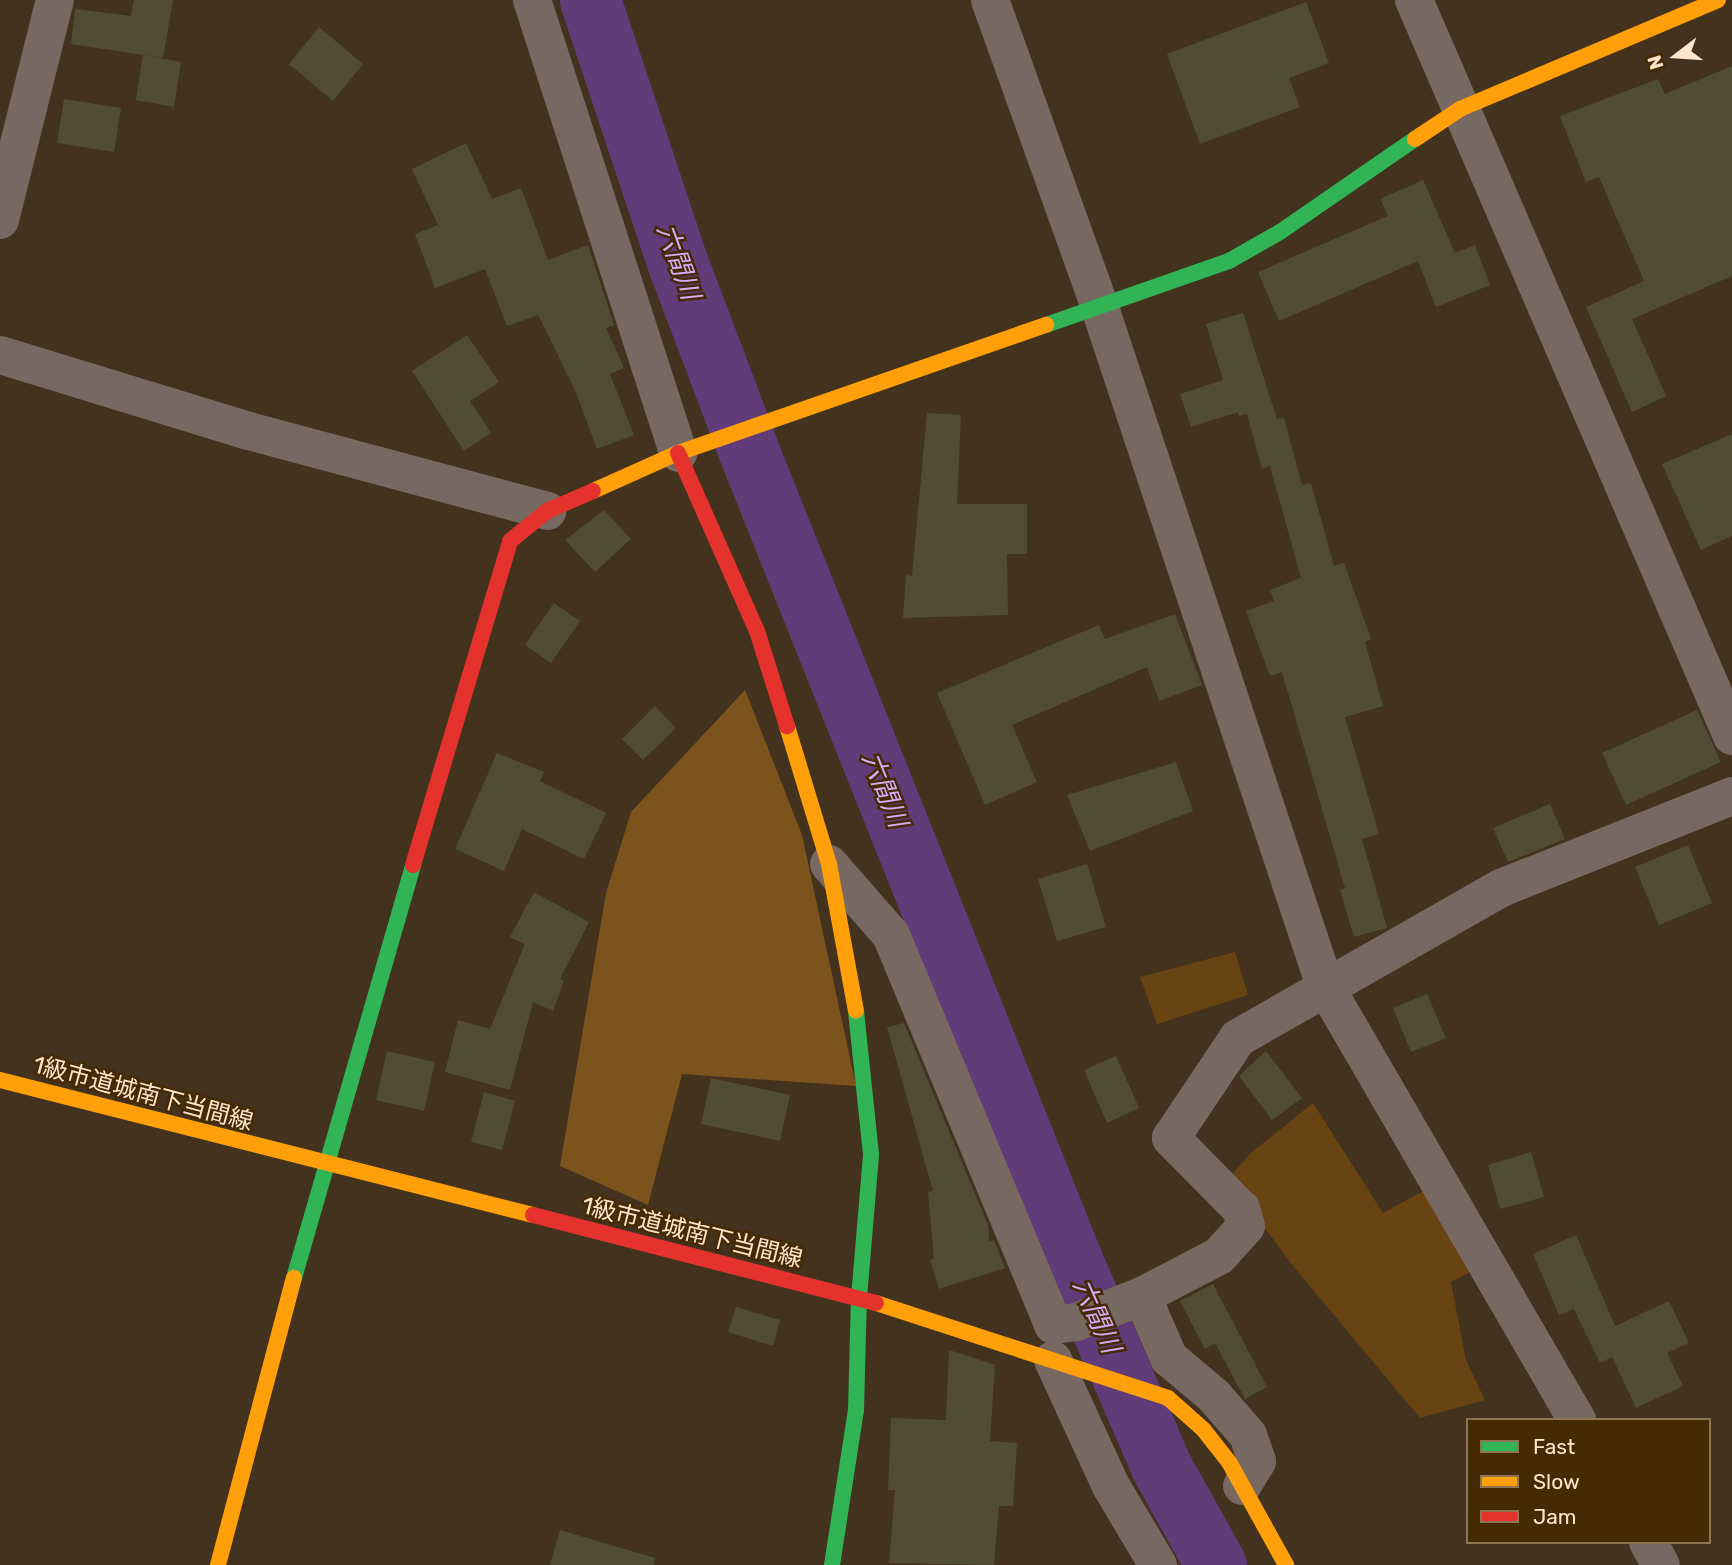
<!DOCTYPE html>
<html>
<head>
<meta charset="utf-8">
<style>
	body { margin:0 }
	#map { position:relative; width:1732px; height:1565px; overflow:hidden; background:#42321e; font-family:Rubik,"Noto Sans JP",sans-serif }
	div>[style] { position:absolute }
	.green>* { inset:0; background:#694413 }
	.forest>* { inset:0; background:#7d531d }
	.river>* { height:61px; margin:-30.5px; padding:0 30.5px; transform-origin:30.5px; border-radius:30.5px; background:#623b79 }
	.building>* { inset:0; background:#514d35 }
	.street>* { height:38px; margin:-19px; padding:0 19px; transform-origin:19px; border-radius:19px; background:#776862 }
	.fast>* { height:16px; margin:-8px; padding:0 8px; transform-origin:8px; border-radius:8px; background:#30b455 }
	.slow>* { height:16px; margin:-8px; padding:0 8px; transform-origin:8px; border-radius:8px; background:#ff9f0a }
	.jam>* { height:16px; margin:-8px; padding:0 8px; transform-origin:8px; border-radius:8px; background:#e5322d }
	span { translate:-50% -50%; white-space:nowrap; text-align:center; line-height:1.15; -webkit-text-stroke:5px #462a03; paint-order:stroke }
	.street-label { font-size:24px; color:#fde5cb }
	.water-label { font-size:26px; color:#d7abfa; font-style:italic }
	.legend { position:absolute; left:1466px; top:1418px; width:245px; height:126px; box-sizing:border-box; background:#462a03; border:2px solid #8f7553; margin:0; padding:9px 12px; list-style:none; font-size:21px; color:#fde5cb }
	.legend li { display:flex; align-items:center; gap:14px; height:35px }
	.legend b { width:35px; border:2px solid #8f7553 }
	.north { position:absolute; left:1641px; top:21px; width:70px; height:70px; -webkit-text-stroke:5px #462a03; paint-order:stroke; rotate:253deg; font-size:19px; font-weight:700; line-height:28px; text-align:center; color:#fde5cb }
	.north::after { content:''; display:block; margin:auto; width:24px; height:32px; background:#fde5cb; clip-path:polygon(50% 0,100% 100%,50% 72%,0 100%) }
</style>
</head>
<body>
<div id="map">
	<div class="green">
		<div style="clip-path:polygon(1235px 952px,1248px 995px,1157px 1024px,1140px 977px)"></div>
		<div style="clip-path:polygon(1313px 1103px,1383px 1213px,1429px 1188px,1476px 1269px,1451px 1282px,1466px 1360px,1485px 1400px,1420px 1418px,1294px 1267px,1228px 1179px,1251px 1153px)"></div>
	</div>
	<div class="forest">
		<div style="clip-path:polygon(745px 690px,802px 835px,856px 1086px,682px 1074px,648px 1205px,560px 1166px,606px 893px,631px 812px)"></div>
	</div>
	<div class="river">
		<div style="left:590px;top:0;width:278px;rotate:71.6deg"></div>
		<div style="left:678px;top:264px;width:201px;rotate:69.3deg"></div>
		<div style="left:749px;top:452px;width:868px;rotate:68.22deg"></div>
		<div style="left:1071px;top:1258px;width:229px;rotate:66.6deg"></div>
		<div style="left:1162px;top:1468px;width:111px;rotate:60.9deg"></div>
	</div>
	<div class="building">
		<div style="clip-path:polygon(134px 0,173px 0,163px 58px,71px 44px,75px 9px,131px 16px)"></div>
		<div style="clip-path:polygon(1306px 2px,1329px 63px,1289px 78px,1300px 107px,1200px 144px,1167px 54px)"></div>
		<div style="clip-path:polygon(319px 27px,363px 64px,333px 101px,289px 64px)"></div>
		<div style="clip-path:polygon(143px 55px,181px 62px,174px 107px,136px 100px)"></div>
		<div style="clip-path:polygon(1732px 66px,1732px 276px,1632px 319px,1666px 396px,1632px 412px,1586px 307px,1644px 281px,1599px 177px,1586px 182px,1560px 116px,1658px 79px,1665px 94px)"></div>
		<div style="clip-path:polygon(64px 99px,121px 108px,114px 152px,57px 143px)"></div>
		<div style="clip-path:polygon(466px 143px,492px 199px,521px 188px,548px 260px,588px 245px,614px 325px,606px 328px,624px 368px,610px 374px,634px 435px,597px 449px,575px 390px,538px 315px,507px 326px,485px 269px,435px 288px,415px 234px,438px 225px,412px 169px)"></div>
		<div style="clip-path:polygon(1423px 180px,1455px 253px,1475px 245px,1490px 285px,1436px 307px,1418px 261px,1279px 321px,1258px 272px,1388px 216px,1380px 199px)"></div>
		<div style="clip-path:polygon(1243px 313px,1277px 419px,1284px 418px,1302px 485px,1311px 483px,1334px 566px,1344px 563px,1371px 639px,1365px 642px,1383px 706px,1345px 717px,1379px 834px,1362px 839px,1387px 928px,1354px 937px,1340px 890px,1345px 888px,1282px 672px,1270px 676px,1246px 611px,1274px 601px,1270px 590px,1301px 578px,1270px 466px,1262px 469px,1247px 414px,1239px 416px,1238px 412px,1191px 427px,1180px 394px,1223px 380px,1206px 324px)"></div>
		<div style="clip-path:polygon(467px 335px,499px 382px,470px 401px,491px 433px,464px 451px,412px 371px)"></div>
		<div style="clip-path:polygon(927px 413px,961px 415px,957px 504px,1027px 504px,1027px 554px,1007px 554px,1008px 615px,903px 618px,906px 575px,912px 576px)"></div>
		<div style="clip-path:polygon(1732px 434px,1732px 536px,1701px 550px,1662px 464px)"></div>
		<div style="clip-path:polygon(604px 510px,631px 539px,595px 572px,565px 540px)"></div>
		<div style="clip-path:polygon(554px 603px,580px 621px,551px 663px,525px 645px)"></div>
		<div style="clip-path:polygon(1175px 614px,1202px 685px,1159px 701px,1147px 667px,1012px 725px,1037px 782px,985px 805px,937px 693px,1099px 625px,1105px 639px)"></div>
		<div style="clip-path:polygon(655px 706px,676px 728px,643px 760px,622px 739px)"></div>
		<div style="clip-path:polygon(1697px 710px,1721px 762px,1626px 805px,1602px 753px)"></div>
		<div style="clip-path:polygon(497px 753px,544px 772px,540px 781px,606px 813px,584px 859px,522px 829px,504px 871px,455px 849px)"></div>
		<div style="clip-path:polygon(1176px 762px,1193px 811px,1090px 851px,1067px 795px)"></div>
		<div style="clip-path:polygon(1550px 804px,1565px 839px,1508px 862px,1493px 828px)"></div>
		<div style="clip-path:polygon(1688px 845px,1712px 903px,1659px 925px,1635px 867px)"></div>
		<div style="clip-path:polygon(1087px 864px,1106px 927px,1057px 941px,1038px 879px)"></div>
		<div style="clip-path:polygon(534px 892px,589px 922px,560px 979px,564px 981px,553px 1011px,533px 1002px,510px 1090px,445px 1072px,458px 1020px,490px 1029px,525px 944px,510px 937px)"></div>
		<div style="clip-path:polygon(1427px 994px,1446px 1038px,1411px 1052px,1393px 1008px)"></div>
		<div style="clip-path:polygon(904px 1023px,988px 1225px,989px 1242px,994px 1240px,1005px 1268px,939px 1289px,930px 1260px,934px 1259px,928px 1192px,933px 1191px,887px 1027px)"></div>
		<div style="clip-path:polygon(387px 1051px,435px 1062px,424px 1111px,376px 1100px)"></div>
		<div style="clip-path:polygon(1266px 1051px,1302px 1098px,1272px 1120px,1239px 1076px)"></div>
		<div style="clip-path:polygon(1116px 1056px,1139px 1108px,1107px 1123px,1084px 1070px)"></div>
		<div style="clip-path:polygon(711px 1078px,790px 1095px,780px 1141px,701px 1124px)"></div>
		<div style="clip-path:polygon(484px 1092px,515px 1101px,502px 1150px,471px 1142px)"></div>
		<div style="clip-path:polygon(1531px 1152px,1544px 1197px,1500px 1209px,1488px 1165px)"></div>
		<div style="clip-path:polygon(1576px 1235px,1615px 1326px,1669px 1301px,1689px 1343px,1667px 1353px,1683px 1386px,1636px 1408px,1612px 1357px,1600px 1363px,1574px 1309px,1559px 1315px,1533px 1254px)"></div>
		<div style="clip-path:polygon(1213px 1284px,1267px 1387px,1245px 1399px,1215px 1343px,1205px 1349px,1180px 1301px)"></div>
		<div style="clip-path:polygon(736px 1307px,780px 1320px,773px 1346px,728px 1332px)"></div>
		<div style="clip-path:polygon(949px 1350px,995px 1365px,990px 1441px,1017px 1443px,1013px 1506px,999px 1506px,994px 1565px,889px 1563px,895px 1490px,888px 1490px,891px 1418px,946px 1420px)"></div>
		<div style="clip-path:polygon(560px 1530px,655px 1558px,654px 1565px,550px 1565px)"></div>
	</div>
	<div class="street">
		<div style="left:532px;top:0;width:476px;rotate:72.1deg"></div>
		<div style="left:990px;top:0;width:324px;rotate:70.3deg"></div>
		<div style="left:1099px;top:305px;width:718px;rotate:71.64deg"></div>
		<div style="left:1325px;top:986px;width:502px;rotate:59.86deg"></div>
		<div style="left:1414px;top:0;width:802px;rotate:66.63deg"></div>
		<div style="left:0;top:220px;width:227px;rotate:-76deg"></div>
		<div style="left:0;top:355px;width:260px;rotate:17deg"></div>
		<div style="left:249px;top:431px;width:309px;rotate:15deg"></div>
		<div style="left:829px;top:864px;width:94px;rotate:48.9deg"></div>
		<div style="left:891px;top:935px;width:422px;rotate:67.4deg"></div>
		<div style="left:1053px;top:1325px;width:23px;rotate:-7deg"></div>
		<div style="left:1076px;top:1322px;width:71px;rotate:-21.5deg"></div>
		<div style="left:1142px;top:1296px;width:87px;rotate:-27.5deg"></div>
		<div style="left:1219px;top:1256px;width:40px;rotate:-48deg"></div>
		<div style="left:1246px;top:1226px;width:18px;rotate:-106deg"></div>
		<div style="left:1241px;top:1209px;width:100px;rotate:-134.6deg"></div>
		<div style="left:1171px;top:1138px;width:120px;rotate:-56.2deg"></div>
		<div style="left:1238px;top:1038px;width:303px;rotate:-29.7deg"></div>
		<div style="left:1501px;top:888px;width:249px;rotate:-21.7deg"></div>
		<div style="left:1142px;top:1296px;width:68px;rotate:66.5deg"></div>
		<div style="left:1169px;top:1358px;width:59px;rotate:40.2deg"></div>
		<div style="left:1214px;top:1396px;width:52px;rotate:48.9deg"></div>
		<div style="left:1248px;top:1435px;width:28px;rotate:71deg"></div>
		<div style="left:1257px;top:1461px;width:29px;rotate:121deg"></div>
		<div style="left:1053px;top:1360px;width:139px;rotate:65.3deg"></div>
		<div style="left:1111px;top:1486px;width:92px;rotate:59.3deg"></div>
		<div style="left:1648px;top:1542px;width:26px;rotate:61deg"></div>
	</div>
	<div class="fast">
		<div style="left:1046px;top:325px;width:194px;rotate:-19.3deg"></div>
		<div style="left:1229px;top:261px;width:59px;rotate:-29.6deg"></div>
		<div style="left:1280px;top:232px;width:164px;rotate:-34.6deg"></div>
		<div style="left:294px;top:1278px;width:430px;rotate:-73.9deg"></div>
		<div style="left:832px;top:1565px;width:157px;rotate:-81.2deg"></div>
		<div style="left:856px;top:1410px;width:112px;rotate:-88.5deg"></div>
		<div style="left:859px;top:1298px;width:144px;rotate:-85.2deg"></div>
		<div style="left:871px;top:1154px;width:144px;rotate:-96deg"></div>
	</div>
	<div class="slow">
		<div style="left:1415px;top:139px;width:54px;rotate:-33.7deg"></div>
		<div style="left:1460px;top:109px;width:280px;rotate:-22.9deg"></div>
		<div style="left:593px;top:491px;width:93px;rotate:-24.1deg"></div>
		<div style="left:678px;top:453px;width:390px;rotate:-19.2deg"></div>
		<div style="left:787px;top:726px;width:144px;rotate:73.1deg"></div>
		<div style="left:829px;top:864px;width:149px;rotate:79.6deg"></div>
		<div style="left:0;top:1080px;width:550px;rotate:14.21deg"></div>
		<div style="left:876px;top:1303px;width:307px;rotate:18deg"></div>
		<div style="left:1168px;top:1398px;width:47px;rotate:41.5deg"></div>
		<div style="left:1203px;top:1429px;width:42px;rotate:51.8deg"></div>
		<div style="left:1229px;top:1462px;width:118px;rotate:61deg"></div>
		<div style="left:218px;top:1565px;width:297px;rotate:-75.2deg"></div>
	</div>
	<div class="jam">
		<div style="left:678px;top:453px;width:195px;rotate:66.1deg"></div>
		<div style="left:757px;top:631px;width:100px;rotate:72.5deg"></div>
		<div style="left:413px;top:865px;width:338px;rotate:-73.3deg"></div>
		<div style="left:510px;top:541px;width:48px;rotate:-39deg"></div>
		<div style="left:547px;top:511px;width:50px;rotate:-23.5deg"></div>
		<div style="left:533px;top:1215px;width:354px;rotate:14.4deg"></div>
	</div>
	<div class="street-label">
		<span style="left:143px;top:1094px;rotate:15deg">1級市道城南下当間線</span>
		<span style="left:692px;top:1233px;rotate:14deg">1級市道城南下当間線</span>
	</div>
	<div class="water-label">
		<span style="left:678px;top:262px;rotate:70deg">六間川</span>
		<span style="left:884px;top:790px;rotate:68deg">六間川</span>
		<span style="left:1096px;top:1316px;rotate:66deg">六間川</span>
	</div>
	<ul class="legend">
	<li><b style="height:9px;background:#30b455"></b>Fast</li>
	<li><b style="height:9px;background:#ff9f0a"></b>Slow</li>
	<li><b style="height:9px;background:#e5322d"></b>Jam</li>
	</ul>
	<div class="north">N</div>
</div>
</body>
</html>
